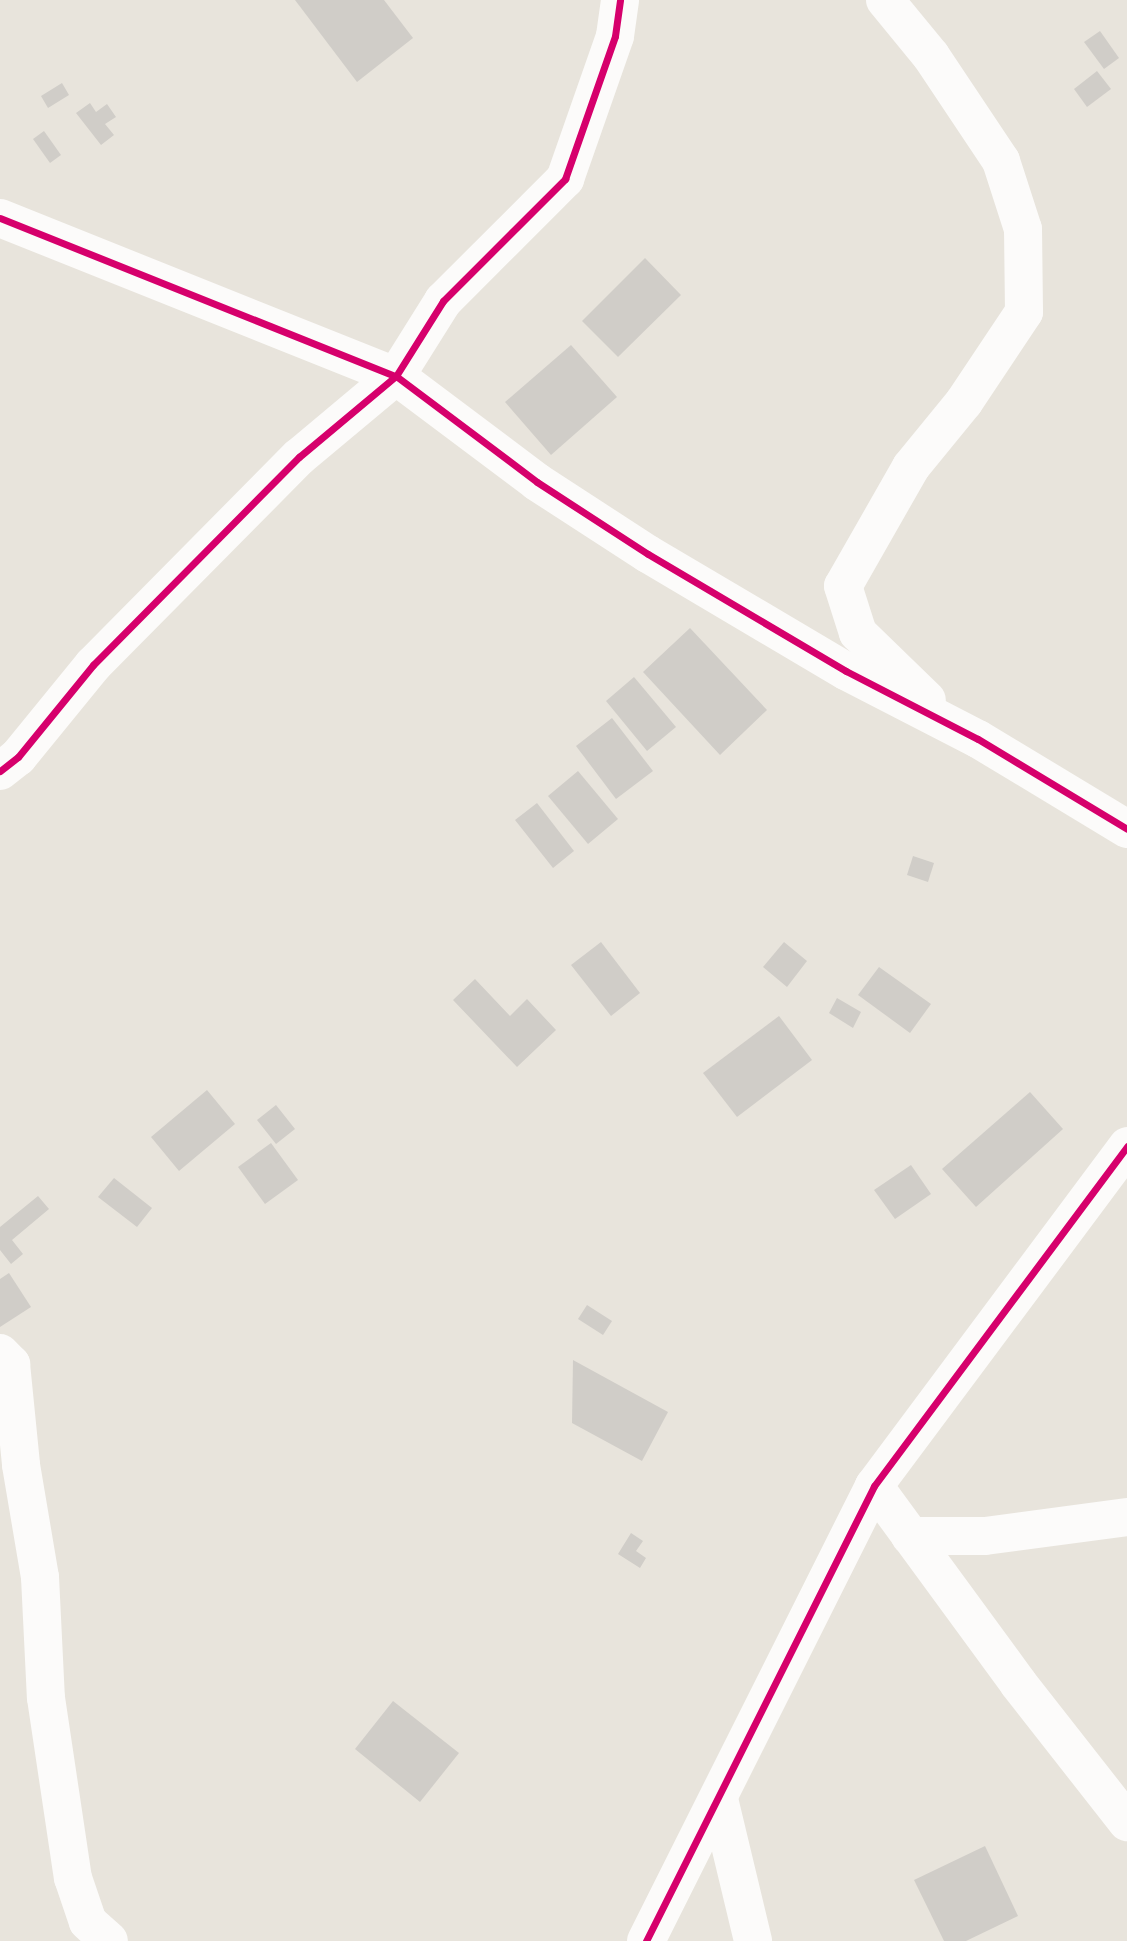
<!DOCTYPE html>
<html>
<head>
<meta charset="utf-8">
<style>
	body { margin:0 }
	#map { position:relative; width:1127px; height:1941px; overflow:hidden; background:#e8e4dc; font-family:"Fira Sans Condensed",sans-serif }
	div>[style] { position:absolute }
	.building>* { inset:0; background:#d0cdc8 }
	.minor>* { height:38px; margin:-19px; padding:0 19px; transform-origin:19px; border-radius:19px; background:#fcfbfa }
	.cycleway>* { height:7px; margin:-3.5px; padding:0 3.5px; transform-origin:3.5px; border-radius:3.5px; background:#d6006c }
	span { translate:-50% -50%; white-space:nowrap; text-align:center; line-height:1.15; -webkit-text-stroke:7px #fff; paint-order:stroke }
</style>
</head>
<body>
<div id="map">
	<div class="building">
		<div style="clip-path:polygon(295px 0,384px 0,413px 38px,357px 82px)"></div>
		<div style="clip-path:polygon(1100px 31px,1119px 58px,1104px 69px,1084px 42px)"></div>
		<div style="clip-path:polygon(1097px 71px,1111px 89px,1087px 107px,1074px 89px)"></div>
		<div style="clip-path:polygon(62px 83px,69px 95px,48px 108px,41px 96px)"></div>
		<div style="clip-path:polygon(90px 103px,96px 112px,107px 104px,116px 117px,105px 124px,114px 135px,101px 145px,76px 113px)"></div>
		<div style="clip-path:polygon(44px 131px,61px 155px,50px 163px,33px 139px)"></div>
		<div style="clip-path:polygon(645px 258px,681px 295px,618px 357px,582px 321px)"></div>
		<div style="clip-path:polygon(571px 345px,617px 397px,551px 455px,505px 402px)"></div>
		<div style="clip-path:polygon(690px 628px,767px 710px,720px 755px,643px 672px)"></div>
		<div style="clip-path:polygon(634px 677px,676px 727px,647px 751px,606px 701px)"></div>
		<div style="clip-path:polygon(612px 718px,653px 771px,616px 799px,576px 746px)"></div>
		<div style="clip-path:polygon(578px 771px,618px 819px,588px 844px,548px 796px)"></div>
		<div style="clip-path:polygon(537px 803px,574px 851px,553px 868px,515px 820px)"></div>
		<div style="clip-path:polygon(913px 856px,934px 863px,928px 882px,907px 875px)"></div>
		<div style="clip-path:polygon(601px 942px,640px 993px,611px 1016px,571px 965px)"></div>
		<div style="clip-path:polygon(784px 942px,807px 961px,787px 987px,763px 967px)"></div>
		<div style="clip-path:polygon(879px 967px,931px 1004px,910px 1033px,858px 995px)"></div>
		<div style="clip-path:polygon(475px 979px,510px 1016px,527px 999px,556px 1030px,517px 1067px,453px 1000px)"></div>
		<div style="clip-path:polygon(837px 998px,861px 1012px,853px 1028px,829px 1013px)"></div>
		<div style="clip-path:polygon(779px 1016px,812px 1060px,737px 1117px,703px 1073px)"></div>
		<div style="clip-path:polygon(207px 1090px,235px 1124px,179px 1171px,151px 1137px)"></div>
		<div style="clip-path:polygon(1030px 1092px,1063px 1129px,976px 1207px,942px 1169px)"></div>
		<div style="clip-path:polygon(276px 1105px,295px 1129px,276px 1144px,257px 1120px)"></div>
		<div style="clip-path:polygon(271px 1143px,298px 1180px,265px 1204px,238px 1167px)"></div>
		<div style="clip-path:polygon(911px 1165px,931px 1194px,895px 1219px,874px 1190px)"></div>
		<div style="clip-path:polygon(114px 1178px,152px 1208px,137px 1227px,98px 1197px)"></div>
		<div style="clip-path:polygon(38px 1196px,49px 1209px,12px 1240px,23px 1254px,11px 1264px,0 1250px,0 1227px)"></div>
		<div style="clip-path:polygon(9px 1273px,31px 1307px,0 1327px,0 1279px)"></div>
		<div style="clip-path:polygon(587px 1305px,612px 1321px,603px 1335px,578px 1319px)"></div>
		<div style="clip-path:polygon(573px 1360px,668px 1412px,642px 1461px,572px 1423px)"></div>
		<div style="clip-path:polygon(631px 1533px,643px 1541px,636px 1551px,646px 1558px,640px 1568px,618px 1554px)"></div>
		<div style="clip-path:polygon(393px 1701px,459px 1753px,420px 1802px,355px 1749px)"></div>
		<div style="clip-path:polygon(985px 1846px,1018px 1916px,966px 1941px,944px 1941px,914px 1880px)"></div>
	</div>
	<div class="minor">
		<div style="left:885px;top:0;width:72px;rotate:50.6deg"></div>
		<div style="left:931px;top:56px;width:126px;rotate:56.3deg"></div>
		<div style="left:1001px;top:161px;width:71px;rotate:72.1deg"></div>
		<div style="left:1023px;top:229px;width:83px;rotate:89.3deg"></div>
		<div style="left:1024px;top:312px;width:108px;rotate:123.7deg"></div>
		<div style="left:964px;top:402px;width:84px;rotate:129.2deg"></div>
		<div style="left:911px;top:467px;width:137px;rotate:119.7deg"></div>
		<div style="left:843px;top:586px;width:49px;rotate:72.3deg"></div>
		<div style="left:858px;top:633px;width:96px;rotate:44.2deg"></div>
		<div style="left:0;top:218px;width:426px;rotate:21.8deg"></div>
		<div style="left:396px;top:376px;width:176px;rotate:36.9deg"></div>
		<div style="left:537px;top:482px;width:132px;rotate:33deg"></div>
		<div style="left:648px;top:554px;width:230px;rotate:30.6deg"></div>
		<div style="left:846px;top:671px;width:148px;rotate:27.3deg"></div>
		<div style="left:978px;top:739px;width:174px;rotate:31.1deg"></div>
		<div style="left:0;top:771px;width:23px;rotate:-38deg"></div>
		<div style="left:18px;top:757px;width:119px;rotate:-50.8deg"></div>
		<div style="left:93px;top:665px;width:293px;rotate:-45.3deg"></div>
		<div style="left:299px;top:457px;width:126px;rotate:-39.9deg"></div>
		<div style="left:396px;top:376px;width:89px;rotate:-57.9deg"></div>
		<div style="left:443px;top:301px;width:173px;rotate:-45deg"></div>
		<div style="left:565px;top:179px;width:151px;rotate:-70.7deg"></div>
		<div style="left:615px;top:36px;width:36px;rotate:-82deg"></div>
		<div style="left:0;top:1353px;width:16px;rotate:45deg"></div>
		<div style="left:11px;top:1364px;width:101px;rotate:84.3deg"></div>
		<div style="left:21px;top:1465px;width:114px;rotate:80.4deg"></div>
		<div style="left:40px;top:1577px;width:121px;rotate:87.2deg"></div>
		<div style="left:46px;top:1698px;width:182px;rotate:81.5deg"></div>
		<div style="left:73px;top:1878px;width:46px;rotate:71.2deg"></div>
		<div style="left:88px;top:1922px;width:28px;rotate:42deg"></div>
		<div style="left:874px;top:1486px;width:244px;rotate:53.8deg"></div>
		<div style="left:1018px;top:1683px;width:177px;rotate:51.9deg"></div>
		<div style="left:910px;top:1536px;width:75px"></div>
		<div style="left:985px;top:1536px;width:143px;rotate:-7.6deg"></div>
		<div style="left:719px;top:1799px;width:146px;rotate:76.5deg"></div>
		<div style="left:646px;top:1941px;width:509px;rotate:-63.38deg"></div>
		<div style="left:874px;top:1486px;width:424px;rotate:-53.3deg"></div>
	</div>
	<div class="cycleway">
		<div style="left:0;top:218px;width:426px;rotate:21.8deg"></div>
		<div style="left:396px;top:376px;width:176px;rotate:36.9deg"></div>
		<div style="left:537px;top:482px;width:132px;rotate:33deg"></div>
		<div style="left:648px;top:554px;width:230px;rotate:30.6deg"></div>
		<div style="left:846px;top:671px;width:148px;rotate:27.3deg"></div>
		<div style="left:978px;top:739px;width:174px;rotate:31.1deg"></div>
		<div style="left:0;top:771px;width:23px;rotate:-38deg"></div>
		<div style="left:18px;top:757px;width:119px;rotate:-50.8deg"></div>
		<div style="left:93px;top:665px;width:293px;rotate:-45.3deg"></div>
		<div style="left:299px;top:457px;width:126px;rotate:-39.9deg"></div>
		<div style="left:396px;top:376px;width:89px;rotate:-57.9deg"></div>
		<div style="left:443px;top:301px;width:173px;rotate:-45deg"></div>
		<div style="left:565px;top:179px;width:151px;rotate:-70.7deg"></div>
		<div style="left:615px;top:36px;width:36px;rotate:-82deg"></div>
		<div style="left:646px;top:1941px;width:509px;rotate:-63.38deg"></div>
		<div style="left:874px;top:1486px;width:424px;rotate:-53.3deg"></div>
	</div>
</div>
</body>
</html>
